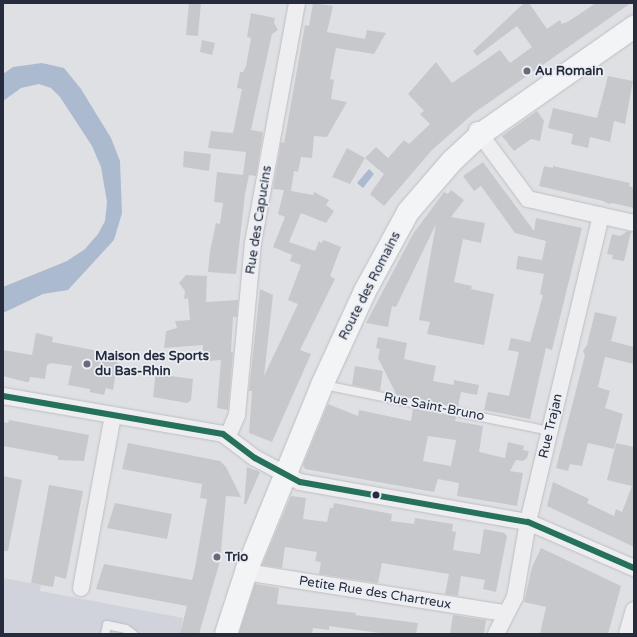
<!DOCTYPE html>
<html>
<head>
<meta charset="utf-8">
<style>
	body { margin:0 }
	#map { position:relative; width:637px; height:637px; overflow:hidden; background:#dfe0e4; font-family:"Varela Round",sans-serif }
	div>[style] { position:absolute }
	.built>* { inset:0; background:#d0d3db }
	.water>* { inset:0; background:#acbad0 }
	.building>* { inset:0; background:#c7c8cc }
	.roads { filter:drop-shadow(0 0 1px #bdbec2) drop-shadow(0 0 1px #bdbec2) }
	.lane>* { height:8px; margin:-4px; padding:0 4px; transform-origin:4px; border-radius:4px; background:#eeeef1 }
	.street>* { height:16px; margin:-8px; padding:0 8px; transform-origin:8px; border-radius:8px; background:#eeeef1 }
	.primary>* { height:22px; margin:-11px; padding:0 11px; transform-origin:11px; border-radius:11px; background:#f3f4f5 }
	.bus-1>* { height:6px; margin:-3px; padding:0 3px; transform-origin:3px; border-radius:3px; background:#25715c }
	.dots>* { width:11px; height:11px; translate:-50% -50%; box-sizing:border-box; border:2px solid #ebeef4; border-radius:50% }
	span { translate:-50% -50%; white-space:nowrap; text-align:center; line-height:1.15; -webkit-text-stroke:3.5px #ebeef4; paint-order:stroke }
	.poi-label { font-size:13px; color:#262c3d; font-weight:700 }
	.left { translate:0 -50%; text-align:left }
	.street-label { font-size:13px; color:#262c3d }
	.frame { position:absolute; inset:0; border:4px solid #262c3d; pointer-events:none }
</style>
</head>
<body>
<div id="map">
	<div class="built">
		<div style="clip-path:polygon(3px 578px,41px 585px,40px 591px,183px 618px,181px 629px,199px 634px,3px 634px)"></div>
	</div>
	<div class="water">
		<div style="clip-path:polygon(42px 63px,64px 68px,81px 89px,111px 138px,120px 161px,122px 213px,114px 240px,68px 290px,43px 294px,3px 313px,3px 287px,67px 261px,85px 249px,98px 234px,105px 221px,107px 202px,101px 167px,92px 146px,60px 97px,51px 88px,39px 84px,21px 88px,3px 101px,3px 74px,13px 67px)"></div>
		<div style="clip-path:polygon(369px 169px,374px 174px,363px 188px,357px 183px)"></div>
	</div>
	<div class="building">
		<div style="clip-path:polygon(189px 3px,201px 3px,198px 36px,186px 35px)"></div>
		<div style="clip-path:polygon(313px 3px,333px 6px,327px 32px,365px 39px,367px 30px,386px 33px,374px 54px,336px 48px,330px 79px,334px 80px,331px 99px,347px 102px,327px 137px,314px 136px,312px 158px,301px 157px,298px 172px,294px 171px,291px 191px,313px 195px,314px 192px,329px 200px,326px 205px,334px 211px,326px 223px,301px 213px,289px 242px,315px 251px,319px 241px,321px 243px,324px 240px,341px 247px,330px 276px,335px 279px,300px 350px,311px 354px,272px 442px,249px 433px,252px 391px,249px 391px,260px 289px,273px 295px,264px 376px,298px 304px,288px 300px,301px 265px,290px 261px,292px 255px,273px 247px,285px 217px,278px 214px,284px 190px,273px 189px,281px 142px,284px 143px,305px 25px,309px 26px)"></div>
		<div style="clip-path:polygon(524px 3px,529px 3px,547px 29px,560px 20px,562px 24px,569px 21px,596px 3px,631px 3px,474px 113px,432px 150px,384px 206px,370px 194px,384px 174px,365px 158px,376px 147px,388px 158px,404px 140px,409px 144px,430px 124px,420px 114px,424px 111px,408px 94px,436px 62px,452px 83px,500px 50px,510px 63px,532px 47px,517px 26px,477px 56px,473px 51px)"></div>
		<div style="clip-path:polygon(251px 13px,275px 18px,274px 23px,278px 30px,272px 34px,251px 130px,263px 132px,262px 139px,256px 176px,249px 175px,245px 194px,236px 274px,208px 272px,210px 251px,216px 223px,220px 224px,223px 203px,214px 202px,217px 172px,243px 175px,246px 152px,208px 148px,211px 131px,233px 133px,242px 89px,237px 88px,240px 72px,243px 72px,246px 66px,251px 38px,247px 37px)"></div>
		<div style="clip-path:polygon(202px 40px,215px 43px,212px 55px,200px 52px)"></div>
		<div style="clip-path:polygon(608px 76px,633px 81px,625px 124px,614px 121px,610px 142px,590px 137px,588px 148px,571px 144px,573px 134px,548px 128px,553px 108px,597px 118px)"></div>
		<div style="clip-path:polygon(537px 111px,544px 121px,540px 141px,531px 139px,514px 151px,502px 136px)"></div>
		<div style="clip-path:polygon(347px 148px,365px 158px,350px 184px,332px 177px)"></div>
		<div style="clip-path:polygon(184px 151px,211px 154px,209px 171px,183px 167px)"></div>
		<div style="clip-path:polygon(483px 162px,534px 231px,536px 218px,582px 228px,552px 350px,546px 348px,530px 419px,484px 410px,488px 392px,509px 396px,519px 352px,508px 350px,511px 338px,530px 342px,543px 295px,540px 294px,544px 274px,516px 269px,518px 256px,542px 260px,546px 241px,515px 233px,481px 186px,474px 191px,463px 176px)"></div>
		<div style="clip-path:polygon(544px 166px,553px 168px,553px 166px,630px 183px,629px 186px,634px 188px,634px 208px,612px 203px,609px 204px,603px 201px,539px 186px)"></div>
		<div style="clip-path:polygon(451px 190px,464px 200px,451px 217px,485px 223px,481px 243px,463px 239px,454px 282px,472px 286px,471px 289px,494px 294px,484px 345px,427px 334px,430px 322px,419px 320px,436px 224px,396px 307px,392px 306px,388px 327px,366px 323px,413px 234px,444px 192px,448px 194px)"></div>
		<div style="clip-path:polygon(628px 231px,631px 232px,624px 261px,612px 259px,613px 255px,607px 254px,612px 234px,620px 236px)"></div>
		<div style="clip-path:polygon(186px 275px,207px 276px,206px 302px,238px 300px,237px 317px,233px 317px,231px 352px,233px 352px,228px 410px,217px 408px,221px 360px,209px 361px,209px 354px,203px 354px,203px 345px,164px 348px,166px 331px,177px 328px,175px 321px,190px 320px,188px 298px,184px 299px,185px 291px,179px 283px)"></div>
		<div style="clip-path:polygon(595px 312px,617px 317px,611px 341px,634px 347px,634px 364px,605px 357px,598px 387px,610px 391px,605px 408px,623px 414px,614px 449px,588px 443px,582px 466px,570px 464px,568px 471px,556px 468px,585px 355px,583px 351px,587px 345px)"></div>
		<div style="clip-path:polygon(36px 333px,53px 337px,52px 342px,119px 355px,113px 390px,106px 388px,104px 395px,90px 392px,90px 389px,68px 385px,72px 366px,51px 363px,47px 365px,45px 379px,30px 377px,29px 382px,26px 382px,3px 376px,3px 350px,32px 355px)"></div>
		<div style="clip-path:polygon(378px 337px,407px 343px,404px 359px,436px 366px,433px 381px,454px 385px,454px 380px,479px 385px,477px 395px,461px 392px,458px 407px,396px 394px,378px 358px,380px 349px,376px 348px)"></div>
		<div style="clip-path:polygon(355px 366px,383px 371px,380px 391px,352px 385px)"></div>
		<div style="clip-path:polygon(156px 370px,171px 371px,171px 376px,193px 379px,191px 400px,187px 403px,153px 397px)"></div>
		<div style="clip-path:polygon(evenodd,328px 404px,358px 416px,359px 410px,411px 421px,413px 409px,456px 417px,455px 421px,483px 426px,479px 452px,505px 458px,508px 442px,524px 446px,523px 450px,529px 451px,527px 458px,523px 461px,516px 460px,510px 471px,523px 473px,517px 506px,457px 496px,459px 483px,438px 479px,434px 492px,305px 469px,303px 465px,328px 404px,428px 436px,456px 440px,451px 466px,423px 461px,428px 436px)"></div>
		<div style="clip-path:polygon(9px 420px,89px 435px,84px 461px,58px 460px,58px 456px,3px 446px,3px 422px,8px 423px)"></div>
		<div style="clip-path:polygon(128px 443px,220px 461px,226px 467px,241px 497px,226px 496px,220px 561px,199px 634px,180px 634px,187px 606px,96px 589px,104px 564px,192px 580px,195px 568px,207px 499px,200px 498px,202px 484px,122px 469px)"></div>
		<div style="clip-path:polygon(616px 443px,634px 447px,634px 547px,547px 506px,553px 482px,589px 499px,587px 503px,614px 516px,616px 509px,622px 512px,632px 486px,607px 480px)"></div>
		<div style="clip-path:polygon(247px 467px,260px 472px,246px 504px,244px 504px)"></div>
		<div style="clip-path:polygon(3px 476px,22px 480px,8px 551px,3px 551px)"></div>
		<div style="clip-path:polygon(49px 485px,83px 491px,66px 579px,55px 576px,53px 587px,31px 583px)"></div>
		<div style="clip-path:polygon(291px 496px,306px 498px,303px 519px,327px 522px,330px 508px,333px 508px,334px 503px,392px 514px,391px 521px,414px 524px,415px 518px,453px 524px,452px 531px,456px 532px,453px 550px,480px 554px,484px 529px,504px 533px,507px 536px,496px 592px,483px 589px,485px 580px,461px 576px,458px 596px,445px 594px,449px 574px,382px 563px,378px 583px,319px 574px,321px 562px,315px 561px,317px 552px,285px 547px,282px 568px,262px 565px)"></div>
		<div style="clip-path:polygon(115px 503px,172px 514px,167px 539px,107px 528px)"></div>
		<div style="clip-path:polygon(541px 548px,621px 586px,608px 634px,540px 634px,546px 607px,524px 602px,532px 567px)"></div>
		<div style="clip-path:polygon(255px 584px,279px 588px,277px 604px,356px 613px,355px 615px,418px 623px,416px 634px,387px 634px,329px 626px,329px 630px,313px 628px,312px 634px,239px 633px)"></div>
		<div style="clip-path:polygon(453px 615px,486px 620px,484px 634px,450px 634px)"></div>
	</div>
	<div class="roads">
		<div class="lane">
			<div style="left:324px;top:385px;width:231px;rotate:11.5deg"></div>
			<div style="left:105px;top:634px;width:9px;rotate:-77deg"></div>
			<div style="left:107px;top:625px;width:19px;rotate:12deg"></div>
			<div style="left:126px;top:629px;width:9px;rotate:36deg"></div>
		</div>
		<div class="street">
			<div style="left:477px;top:130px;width:86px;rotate:53.5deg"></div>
			<div style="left:528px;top:199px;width:109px;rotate:12.8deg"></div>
			<div style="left:3px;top:396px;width:223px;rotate:9.8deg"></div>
			<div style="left:223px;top:434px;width:40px;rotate:37deg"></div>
			<div style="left:255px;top:458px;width:51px;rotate:28.1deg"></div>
			<div style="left:300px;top:482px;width:231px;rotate:10deg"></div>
			<div style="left:528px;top:522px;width:116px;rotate:23.5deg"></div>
			<div style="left:228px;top:436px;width:23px;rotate:-67deg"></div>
			<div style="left:237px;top:415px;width:173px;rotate:-84.7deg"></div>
			<div style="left:253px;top:243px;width:244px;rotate:-79.6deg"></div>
			<div style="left:247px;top:569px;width:12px;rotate:24deg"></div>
			<div style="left:258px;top:574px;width:250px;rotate:9deg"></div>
			<div style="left:81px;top:588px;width:175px;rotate:-79.5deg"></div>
			<div style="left:496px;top:634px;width:42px;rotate:-62.8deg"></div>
			<div style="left:515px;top:597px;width:76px;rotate:-80.2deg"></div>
			<div style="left:528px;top:522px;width:315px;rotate:-76.6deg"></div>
			<div style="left:627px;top:634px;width:25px;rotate:-74deg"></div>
		</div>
		<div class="primary">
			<div style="left:226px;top:634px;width:68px;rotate:-72.1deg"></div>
			<div style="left:247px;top:569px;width:199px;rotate:-67.8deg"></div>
			<div style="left:322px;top:385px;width:103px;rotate:-65.4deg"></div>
			<div style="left:365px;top:291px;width:90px;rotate:-61.4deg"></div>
			<div style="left:408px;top:212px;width:67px;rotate:-49.2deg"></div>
			<div style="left:452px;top:161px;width:40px;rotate:-43deg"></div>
			<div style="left:481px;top:134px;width:187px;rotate:-35deg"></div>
		</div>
	</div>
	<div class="bus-1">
		<div style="left:3px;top:396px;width:223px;rotate:9.8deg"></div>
		<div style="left:223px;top:434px;width:40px;rotate:37deg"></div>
		<div style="left:255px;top:458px;width:51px;rotate:28.1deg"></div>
		<div style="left:300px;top:482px;width:231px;rotate:10deg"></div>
		<div style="left:528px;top:522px;width:116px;rotate:23.5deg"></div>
	</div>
	<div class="dots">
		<div style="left:527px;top:71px;background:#676b77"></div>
		<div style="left:87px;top:364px;background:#676b77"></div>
		<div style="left:376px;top:495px;background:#262c3d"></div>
		<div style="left:217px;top:557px;background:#676b77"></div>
	</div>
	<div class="poi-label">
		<span class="left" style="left:535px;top:71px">Au Romain</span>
		<span class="left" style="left:95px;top:364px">Maison des Sports<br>du Bas-Rhin</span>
		<span class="left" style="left:225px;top:557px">Trio</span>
	</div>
	<div class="street-label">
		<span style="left:259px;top:220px;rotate:-81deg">Rue des Capucins</span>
		<span style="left:370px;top:286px;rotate:-63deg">Route des Romains</span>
		<span style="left:434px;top:407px;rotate:11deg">Rue Saint-Bruno</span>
		<span style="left:551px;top:426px;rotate:-77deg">Rue Trajan</span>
		<span style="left:375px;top:593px;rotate:9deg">Petite Rue des Chartreux</span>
	</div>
	<div class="frame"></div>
</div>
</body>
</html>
